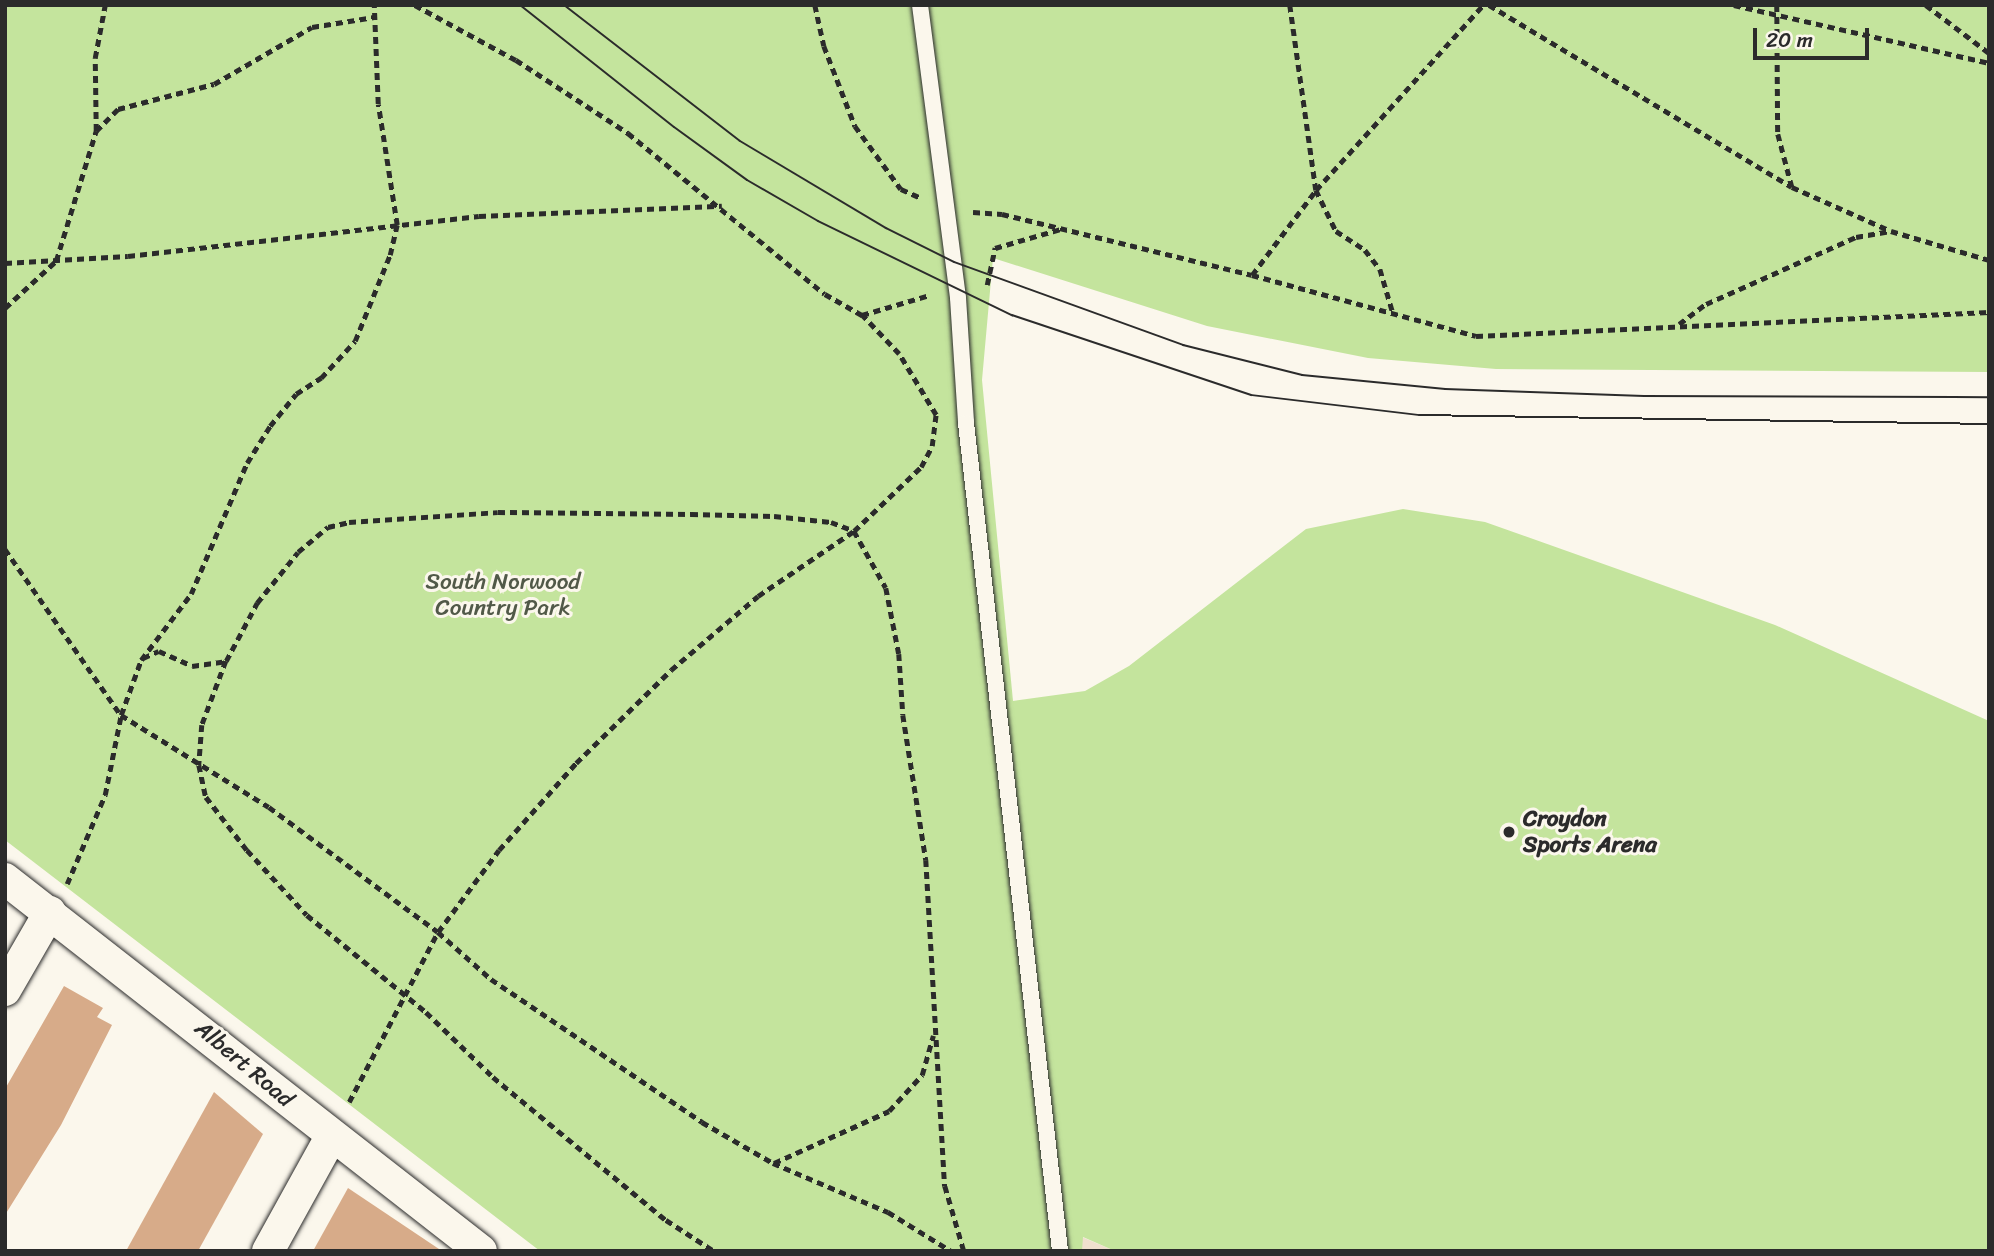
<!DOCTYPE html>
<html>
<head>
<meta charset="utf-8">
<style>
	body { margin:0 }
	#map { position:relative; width:1994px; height:1256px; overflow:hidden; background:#fbf7ec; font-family:Sriracha,sans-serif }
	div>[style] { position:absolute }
	.built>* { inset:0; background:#f0e0ce }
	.green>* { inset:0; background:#c4e49d }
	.building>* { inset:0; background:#d7ab89 }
	.path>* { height:4.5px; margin-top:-2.25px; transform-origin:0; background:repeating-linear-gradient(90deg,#2b2b2b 0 7px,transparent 0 12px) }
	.roads { filter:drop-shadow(0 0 2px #2b2b2b) drop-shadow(0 0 2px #2b2b2b) }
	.service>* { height:16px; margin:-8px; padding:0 8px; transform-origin:8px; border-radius:8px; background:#fbf7ec }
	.minor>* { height:32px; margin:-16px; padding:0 16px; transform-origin:16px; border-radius:16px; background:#fbf7ec }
	.tram>* { height:2px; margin:-1px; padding:0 1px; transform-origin:1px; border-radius:1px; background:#2b2b2b }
	.dots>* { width:19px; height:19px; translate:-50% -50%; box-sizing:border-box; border:4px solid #fbf7ec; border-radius:50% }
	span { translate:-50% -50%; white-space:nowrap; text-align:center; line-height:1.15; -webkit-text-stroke:6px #fbf7ec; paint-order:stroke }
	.park-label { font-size:23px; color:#515948 }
	.poi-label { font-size:23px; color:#2b2b2b; font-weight:700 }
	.left { translate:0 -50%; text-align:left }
	.street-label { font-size:23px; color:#2b2b2b }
	.frame { position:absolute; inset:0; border:7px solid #2b2b2b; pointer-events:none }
	.scale { position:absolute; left:1753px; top:28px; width:116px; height:32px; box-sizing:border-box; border:4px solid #2b2b2b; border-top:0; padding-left:9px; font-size:21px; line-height:24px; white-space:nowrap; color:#2b2b2b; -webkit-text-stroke:5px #fbf7ec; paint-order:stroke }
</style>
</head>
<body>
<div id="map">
	<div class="built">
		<div style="clip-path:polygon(1082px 1237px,1115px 1251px,1082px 1251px)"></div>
	</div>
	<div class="green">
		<div style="clip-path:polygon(5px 5px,1989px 5px,1989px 372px,1496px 369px,1368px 358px,1207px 326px,993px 258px,982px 380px,1013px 701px,1085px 691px,1129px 666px,1306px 529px,1403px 509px,1485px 522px,1775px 625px,1989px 721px,1989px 1251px,1115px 1251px,1083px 1237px,1082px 1251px,540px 1251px,5px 840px)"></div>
	</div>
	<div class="building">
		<div style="clip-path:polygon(64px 986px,103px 1008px,97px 1017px,112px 1025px,61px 1125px,5px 1215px,5px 1089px)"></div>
		<div style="clip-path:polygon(214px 1092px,263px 1134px,198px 1251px,126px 1251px)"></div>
		<div style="clip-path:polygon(348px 1188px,442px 1251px,313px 1251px)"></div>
	</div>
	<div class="path">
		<div style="left:415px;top:5px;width:115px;rotate:28.6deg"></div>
		<div style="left:516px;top:60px;width:134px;rotate:33.1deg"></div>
		<div style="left:628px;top:133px;width:254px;rotate:39.3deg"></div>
		<div style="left:825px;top:294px;width:43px;rotate:29.6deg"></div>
		<div style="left:862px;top:315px;width:71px;rotate:-16.4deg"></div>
		<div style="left:815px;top:5px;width:42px;rotate:77.6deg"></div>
		<div style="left:824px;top:46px;width:86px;rotate:68.8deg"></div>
		<div style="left:855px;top:126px;width:78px;rotate:53.9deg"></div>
		<div style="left:901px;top:189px;width:20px;rotate:24deg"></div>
		<div style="left:1290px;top:5px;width:187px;rotate:82deg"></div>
		<div style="left:1316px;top:190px;width:46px;rotate:64deg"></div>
		<div style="left:1336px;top:231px;width:35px;rotate:33deg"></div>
		<div style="left:1365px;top:250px;width:24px;rotate:52deg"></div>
		<div style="left:1380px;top:269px;width:46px;rotate:73.5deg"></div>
		<div style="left:1489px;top:5px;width:353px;rotate:31deg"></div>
		<div style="left:1792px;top:187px;width:108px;rotate:24deg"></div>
		<div style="left:1891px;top:231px;width:102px;rotate:16.5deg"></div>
		<div style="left:1734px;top:5px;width:262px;rotate:12.8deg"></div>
		<div style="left:1777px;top:5px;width:129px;rotate:89.6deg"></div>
		<div style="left:1778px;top:134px;width:55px;rotate:75.2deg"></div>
		<div style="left:1926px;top:5px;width:79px;rotate:37.3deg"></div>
		<div style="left:96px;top:131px;width:73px;rotate:-90.8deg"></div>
		<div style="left:95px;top:58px;width:54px;rotate:-79.3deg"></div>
		<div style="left:973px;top:212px;width:29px;rotate:4deg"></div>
		<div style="left:1002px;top:214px;width:257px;rotate:13.7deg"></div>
		<div style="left:1252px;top:275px;width:232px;rotate:15.2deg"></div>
		<div style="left:1476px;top:336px;width:514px;rotate:-2.68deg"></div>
		<div style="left:5px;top:263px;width:123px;rotate:-3.3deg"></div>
		<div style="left:128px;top:256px;width:353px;rotate:-6.5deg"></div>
		<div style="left:479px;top:216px;width:243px;rotate:-2.4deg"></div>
		<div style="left:1252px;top:275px;width:106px;rotate:-53deg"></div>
		<div style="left:1316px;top:190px;width:249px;rotate:-47.9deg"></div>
		<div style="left:987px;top:285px;width:38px;rotate:-78deg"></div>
		<div style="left:995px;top:248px;width:69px;rotate:-16.1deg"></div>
		<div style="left:5px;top:308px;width:69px;rotate:-42.7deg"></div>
		<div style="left:56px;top:261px;width:136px;rotate:-72.9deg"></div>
		<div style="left:96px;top:131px;width:31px;rotate:-45deg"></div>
		<div style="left:118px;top:109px;width:99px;rotate:-14.6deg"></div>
		<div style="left:214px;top:84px;width:113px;rotate:-30.2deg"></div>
		<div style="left:312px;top:27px;width:63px;rotate:-9.2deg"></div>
		<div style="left:1679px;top:324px;width:34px;rotate:-37deg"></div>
		<div style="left:1706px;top:304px;width:164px;rotate:-24.1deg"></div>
		<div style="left:1856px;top:237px;width:35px;rotate:-10deg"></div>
		<div style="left:5px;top:549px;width:203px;rotate:55.1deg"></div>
		<div style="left:121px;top:715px;width:174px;rotate:31.9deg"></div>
		<div style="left:269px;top:807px;width:210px;rotate:36.5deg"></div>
		<div style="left:438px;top:932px;width:71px;rotate:41.6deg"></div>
		<div style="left:491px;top:979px;width:255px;rotate:34.1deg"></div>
		<div style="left:702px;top:1122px;width:82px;rotate:30deg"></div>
		<div style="left:773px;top:1163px;width:125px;rotate:23.1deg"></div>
		<div style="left:888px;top:1212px;width:74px;rotate:31.8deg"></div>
		<div style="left:143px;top:658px;width:17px;rotate:-24deg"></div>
		<div style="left:159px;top:651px;width:36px;rotate:24deg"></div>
		<div style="left:192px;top:666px;width:34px;rotate:-8deg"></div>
		<div style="left:226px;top:661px;width:66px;rotate:-61.9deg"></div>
		<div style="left:257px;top:603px;width:65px;rotate:-51.2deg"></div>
		<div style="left:298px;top:552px;width:39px;rotate:-40deg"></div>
		<div style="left:328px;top:527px;width:22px;rotate:-13deg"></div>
		<div style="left:349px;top:522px;width:149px;rotate:-3.8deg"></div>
		<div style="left:498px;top:512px;width:193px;rotate:0.6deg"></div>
		<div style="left:691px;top:514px;width:83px;rotate:1.4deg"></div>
		<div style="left:774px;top:516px;width:57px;rotate:6deg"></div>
		<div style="left:831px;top:522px;width:25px;rotate:21deg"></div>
		<div style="left:854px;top:531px;width:65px;rotate:60.7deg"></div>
		<div style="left:886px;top:588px;width:67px;rotate:78.9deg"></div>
		<div style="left:899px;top:654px;width:61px;rotate:86.2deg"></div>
		<div style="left:903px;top:715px;width:147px;rotate:81deg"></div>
		<div style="left:926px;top:860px;width:327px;rotate:86.7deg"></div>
		<div style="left:945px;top:1186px;width:68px;rotate:73.7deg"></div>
		<div style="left:226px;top:661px;width:68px;rotate:110.6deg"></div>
		<div style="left:202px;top:725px;width:40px;rotate:94.3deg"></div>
		<div style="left:199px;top:765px;width:33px;rotate:78deg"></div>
		<div style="left:206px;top:797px;width:67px;rotate:52.3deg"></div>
		<div style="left:247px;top:850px;width:88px;rotate:47.3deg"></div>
		<div style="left:307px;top:915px;width:154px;rotate:39.2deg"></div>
		<div style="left:426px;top:1012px;width:93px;rotate:44.1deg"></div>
		<div style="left:493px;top:1077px;width:224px;rotate:39.6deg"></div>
		<div style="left:666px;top:1220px;width:57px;rotate:32.9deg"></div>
		<div style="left:67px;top:884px;width:97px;rotate:-66.9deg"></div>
		<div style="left:105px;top:795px;width:82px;rotate:-78.7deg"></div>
		<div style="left:121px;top:715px;width:59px;rotate:-70deg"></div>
		<div style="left:141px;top:660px;width:83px;rotate:-52.9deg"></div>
		<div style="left:191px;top:594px;width:142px;rotate:-66.9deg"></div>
		<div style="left:247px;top:463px;width:44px;rotate:-58.1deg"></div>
		<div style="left:270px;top:426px;width:41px;rotate:-50.9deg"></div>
		<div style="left:296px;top:394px;width:30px;rotate:-33deg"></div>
		<div style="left:321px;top:378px;width:50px;rotate:-47.4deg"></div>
		<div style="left:355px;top:341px;width:93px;rotate:-67.9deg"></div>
		<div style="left:390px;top:255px;width:31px;rotate:-77deg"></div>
		<div style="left:397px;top:225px;width:122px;rotate:-98.9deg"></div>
		<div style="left:378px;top:104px;width:99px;rotate:-92.3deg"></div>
		<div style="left:349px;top:1102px;width:192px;rotate:-62.4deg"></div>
		<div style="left:438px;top:932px;width:102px;rotate:-53.4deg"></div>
		<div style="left:499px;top:850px;width:116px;rotate:-48.5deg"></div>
		<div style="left:576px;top:763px;width:133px;rotate:-44.4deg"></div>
		<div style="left:671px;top:670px;width:114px;rotate:-40.4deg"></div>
		<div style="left:758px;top:596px;width:116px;rotate:-34.1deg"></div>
		<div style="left:854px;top:531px;width:93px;rotate:-43.7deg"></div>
		<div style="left:921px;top:467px;width:24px;rotate:-62deg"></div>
		<div style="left:932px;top:446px;width:31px;rotate:-83deg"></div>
		<div style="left:936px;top:415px;width:71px;rotate:-121.2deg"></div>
		<div style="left:899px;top:354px;width:54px;rotate:-133.5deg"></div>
		<div style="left:774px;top:1163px;width:126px;rotate:-24.3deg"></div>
		<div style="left:889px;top:1111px;width:49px;rotate:-47.5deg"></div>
		<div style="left:922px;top:1075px;width:41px;rotate:-74.2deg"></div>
	</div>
	<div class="roads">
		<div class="service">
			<div style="left:920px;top:5px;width:295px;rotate:82.6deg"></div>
			<div style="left:958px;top:298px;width:125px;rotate:86.3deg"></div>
			<div style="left:966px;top:423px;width:833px;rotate:83.52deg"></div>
		</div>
		<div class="minor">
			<div style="left:5px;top:879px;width:604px;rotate:38.01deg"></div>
			<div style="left:5px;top:990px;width:90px;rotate:-60deg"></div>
			<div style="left:268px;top:1251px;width:130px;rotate:-61.1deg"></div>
		</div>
	</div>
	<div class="tram">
		<div style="left:520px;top:5px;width:196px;rotate:38.4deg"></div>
		<div style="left:674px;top:127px;width:90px;rotate:36deg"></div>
		<div style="left:747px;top:180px;width:82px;rotate:30deg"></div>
		<div style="left:818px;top:221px;width:216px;rotate:25.9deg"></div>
		<div style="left:1012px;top:315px;width:252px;rotate:18.5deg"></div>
		<div style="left:1251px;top:395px;width:169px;rotate:6.8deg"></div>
		<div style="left:1419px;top:415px;width:570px;rotate:0.9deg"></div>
		<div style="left:564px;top:5px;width:222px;rotate:37.7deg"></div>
		<div style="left:740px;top:141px;width:170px;rotate:30.8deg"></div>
		<div style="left:886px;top:228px;width:76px;rotate:26.6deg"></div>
		<div style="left:954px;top:262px;width:244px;rotate:19.9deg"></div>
		<div style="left:1183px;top:345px;width:123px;rotate:14.1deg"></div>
		<div style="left:1302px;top:375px;width:144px;rotate:5.6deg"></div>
		<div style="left:1445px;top:389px;width:199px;rotate:2deg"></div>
		<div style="left:1644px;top:396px;width:345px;rotate:0.2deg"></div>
	</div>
	<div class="dots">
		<div style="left:1509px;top:832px;background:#2b2b2b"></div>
	</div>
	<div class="park-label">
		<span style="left:503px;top:595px">South Norwood<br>Country Park</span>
	</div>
	<div class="poi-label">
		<span class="left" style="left:1523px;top:832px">Croydon<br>Sports Arena</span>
	</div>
	<div class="street-label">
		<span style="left:244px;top:1064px;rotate:40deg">Albert Road</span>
	</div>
	<div class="frame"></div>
	<div class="scale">20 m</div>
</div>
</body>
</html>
